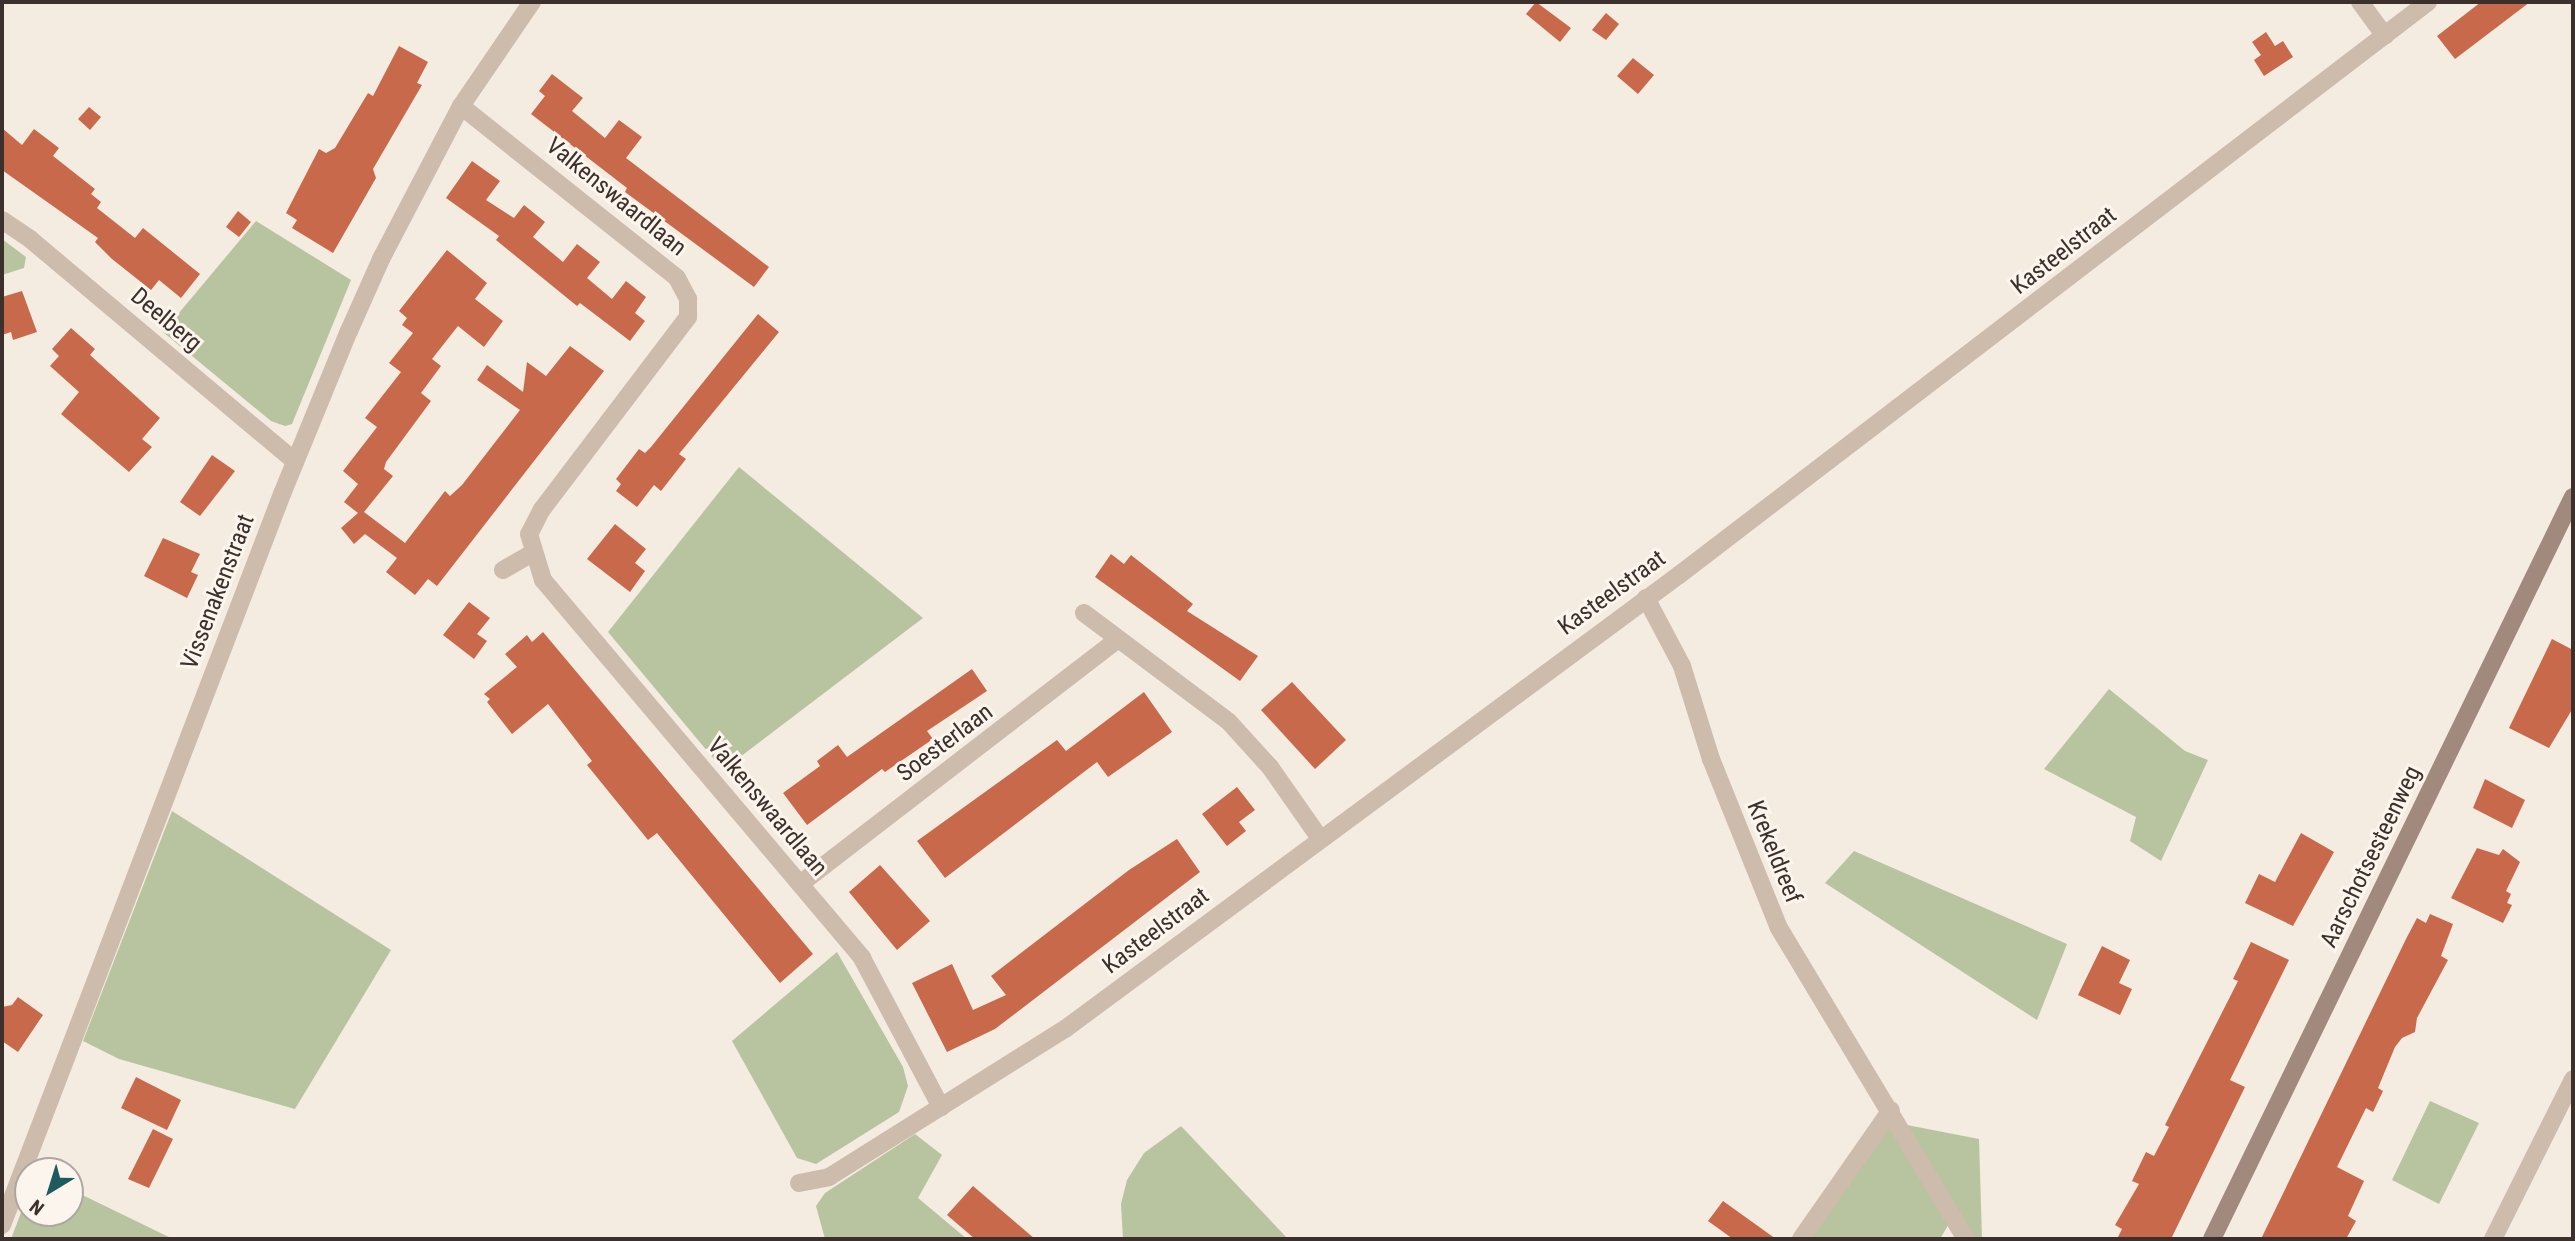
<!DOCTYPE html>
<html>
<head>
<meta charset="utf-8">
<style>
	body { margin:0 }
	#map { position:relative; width:2575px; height:1241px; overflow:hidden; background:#f4ebe1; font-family:"Roboto Condensed",sans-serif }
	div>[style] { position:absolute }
	.green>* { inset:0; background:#b8c4a0 }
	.building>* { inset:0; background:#c8694b }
	.street>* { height:18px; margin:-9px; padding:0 9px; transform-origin:9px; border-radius:9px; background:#cdbbac }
	.secondary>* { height:18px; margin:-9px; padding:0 9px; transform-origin:9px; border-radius:9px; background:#a18a7d }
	span { translate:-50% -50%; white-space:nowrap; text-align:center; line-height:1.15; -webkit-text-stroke:6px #fbf5ee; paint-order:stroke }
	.street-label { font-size:24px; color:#3b302b }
	.frame { position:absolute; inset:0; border:4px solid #3b302b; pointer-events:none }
	.north { position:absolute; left:14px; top:1157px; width:70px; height:70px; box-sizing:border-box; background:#fbf5ee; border:2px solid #aea6a0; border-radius:50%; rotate:218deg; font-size:19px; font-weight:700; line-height:28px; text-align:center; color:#3b302b }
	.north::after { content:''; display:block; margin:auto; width:24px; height:32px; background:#1f5a5e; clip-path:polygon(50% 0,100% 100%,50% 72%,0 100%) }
</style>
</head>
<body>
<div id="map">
	<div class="green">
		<div style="clip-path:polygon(256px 221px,351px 280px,292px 424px,285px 426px,271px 421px,163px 332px)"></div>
		<div style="clip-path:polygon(2px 239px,26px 257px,24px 268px,2px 275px)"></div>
		<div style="clip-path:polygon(739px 467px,923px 618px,723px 770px,608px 632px)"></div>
		<div style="clip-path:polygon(2109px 689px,2185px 751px,2208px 760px,2161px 861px,2130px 841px,2136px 817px,2044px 769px)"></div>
		<div style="clip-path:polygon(172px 811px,391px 950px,295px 1109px,119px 1059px,83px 1041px)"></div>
		<div style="clip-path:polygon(1854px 851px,2067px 944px,2037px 1020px,1825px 883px)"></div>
		<div style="clip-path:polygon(837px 952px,903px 1067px,908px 1086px,899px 1112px,816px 1164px,797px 1158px,732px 1041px)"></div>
		<div style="clip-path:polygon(2430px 1101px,2479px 1123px,2439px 1204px,2392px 1180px)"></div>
		<div style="clip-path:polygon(1890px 1124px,1950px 1222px,1940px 1239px,1810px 1239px)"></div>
		<div style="clip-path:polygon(1907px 1125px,1979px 1139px,1982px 1239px,1972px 1239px)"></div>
		<div style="clip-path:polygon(1181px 1126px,1288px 1239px,1123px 1239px,1121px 1204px,1127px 1180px,1144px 1153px)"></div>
		<div style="clip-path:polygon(915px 1134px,942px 1155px,918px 1198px,967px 1239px,825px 1239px,816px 1206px,825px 1193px)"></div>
		<div style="clip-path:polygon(70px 1189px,173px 1239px,11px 1239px,28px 1194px,28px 1213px,70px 1213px)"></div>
	</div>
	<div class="building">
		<div style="clip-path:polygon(1536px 2px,1571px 28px,1560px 42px,1526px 14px)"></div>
		<div style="clip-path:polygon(2481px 2px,2530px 2px,2455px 59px,2437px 36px)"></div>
		<div style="clip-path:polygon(1606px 13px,1619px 24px,1606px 40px,1592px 30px)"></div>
		<div style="clip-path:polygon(2266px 32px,2275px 46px,2283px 41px,2293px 57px,2264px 76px,2254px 60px,2261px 55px,2252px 42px)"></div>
		<div style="clip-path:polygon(399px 46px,428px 62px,417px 83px,422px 85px,373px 169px,376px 178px,333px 253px,292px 228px,297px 220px,286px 213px,319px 149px,326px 153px,335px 148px,368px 93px,373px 96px)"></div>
		<div style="clip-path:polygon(1633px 58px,1654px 75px,1638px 94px,1617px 76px)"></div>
		<div style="clip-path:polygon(552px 74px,583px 98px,572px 111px,605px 138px,619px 120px,642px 137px,626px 158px,769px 267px,754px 287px,625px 192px,627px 188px,531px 114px,545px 96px,539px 91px)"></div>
		<div style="clip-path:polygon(89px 107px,101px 117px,90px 130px,78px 119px)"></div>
		<div style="clip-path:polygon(2px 128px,22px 145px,34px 129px,59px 148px,53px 156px,95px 189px,91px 194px,101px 202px,97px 208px,135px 238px,143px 228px,200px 274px,181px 298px,159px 280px,151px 290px,112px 259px,95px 242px,98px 238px,2px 170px)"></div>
		<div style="clip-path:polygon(472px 161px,500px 181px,486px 200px,514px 218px,524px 205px,545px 222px,533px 237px,563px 262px,577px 244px,600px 262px,587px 278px,612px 299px,626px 281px,646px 297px,635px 313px,645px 321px,630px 341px,580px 303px,577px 306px,496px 240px,499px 236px,446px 198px)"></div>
		<div style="clip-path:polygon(238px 211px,251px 222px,239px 237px,226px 227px)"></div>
		<div style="clip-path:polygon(447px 250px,487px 283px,475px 299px,503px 321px,484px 347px,458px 326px,432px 359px,441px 366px,421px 393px,431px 401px,386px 462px,384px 469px,393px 476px,364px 512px,405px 543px,445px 491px,450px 496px,462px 485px,520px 410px,477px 380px,487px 365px,523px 392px,527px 362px,546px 376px,570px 346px,604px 371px,437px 586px,428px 579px,415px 595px,386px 572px,397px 558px,365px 534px,354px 544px,341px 528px,358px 513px,344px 502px,358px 484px,343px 471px,377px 427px,365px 418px,401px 372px,389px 363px,413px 333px,402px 325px,407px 318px,399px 311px)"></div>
		<div style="clip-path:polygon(22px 291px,37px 332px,13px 340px,11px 332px,2px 335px,2px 297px)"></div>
		<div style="clip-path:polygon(758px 314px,779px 332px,679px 454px,686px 459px,661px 491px,654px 485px,637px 507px,616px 491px,621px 484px,616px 479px,639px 449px,645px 453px,651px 447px)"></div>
		<div style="clip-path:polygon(71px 328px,95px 349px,90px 355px,160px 418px,142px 439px,152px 447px,129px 472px,61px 414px,79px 392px,50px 366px,59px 356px,52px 349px)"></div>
		<div style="clip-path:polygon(212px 455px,235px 471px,200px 516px,180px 502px)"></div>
		<div style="clip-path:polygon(615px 524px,646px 549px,635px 563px,645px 571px,630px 592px,587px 559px)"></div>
		<div style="clip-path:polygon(163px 538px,200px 554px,191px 572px,198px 575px,187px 598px,144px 576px)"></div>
		<div style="clip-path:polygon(1111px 554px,1124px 564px,1131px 555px,1193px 604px,1187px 611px,1258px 656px,1240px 681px,1095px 577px)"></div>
		<div style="clip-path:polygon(469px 602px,490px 618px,477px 634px,487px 641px,474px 659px,443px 635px)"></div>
		<div style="clip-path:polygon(543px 632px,813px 954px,780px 983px,657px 833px,648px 840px,587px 765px,592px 761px,548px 704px,512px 734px,487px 702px,490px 699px,484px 694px,517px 667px,505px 654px,527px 635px,532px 642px)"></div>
		<div style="clip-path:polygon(2552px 639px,2573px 650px,2573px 708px,2549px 748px,2509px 728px)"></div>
		<div style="clip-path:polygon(972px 669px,987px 691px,927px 731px,933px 739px,885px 772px,882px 769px,807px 825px,783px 793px,820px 766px,817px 761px,838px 745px,847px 757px)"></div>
		<div style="clip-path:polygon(1292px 682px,1346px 740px,1315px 769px,1261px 710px)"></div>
		<div style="clip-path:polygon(1144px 692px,1172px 732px,1108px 777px,1097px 762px,945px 878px,917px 841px,1057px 740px,1066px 751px)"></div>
		<div style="clip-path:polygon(2485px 779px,2525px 800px,2512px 828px,2473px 808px)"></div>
		<div style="clip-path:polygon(1237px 787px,1255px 810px,1239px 822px,1246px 831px,1227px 846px,1202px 814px)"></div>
		<div style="clip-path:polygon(2301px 833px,2334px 852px,2293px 926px,2245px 903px,2259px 874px,2275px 882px)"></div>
		<div style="clip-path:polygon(1177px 839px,1200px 872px,995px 1029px,947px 1052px,912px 983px,952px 964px,973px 1010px,1006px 995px,991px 976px,1129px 870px)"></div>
		<div style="clip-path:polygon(2477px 848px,2499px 855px,2503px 849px,2520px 862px,2506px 891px,2511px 894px,2507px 903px,2512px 905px,2503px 923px,2451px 898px)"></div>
		<div style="clip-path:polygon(880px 865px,930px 921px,897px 950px,849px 892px)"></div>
		<div style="clip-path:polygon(2430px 914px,2453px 924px,2441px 956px,2448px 960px,2417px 1018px,2415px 1032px,2402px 1038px,2395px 1047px,2378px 1088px,2383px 1091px,2373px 1112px,2366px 1108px,2337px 1167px,2364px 1181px,2348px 1216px,2356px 1221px,2346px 1239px,2261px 1239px,2406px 939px,2417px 918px,2426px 923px)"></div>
		<div style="clip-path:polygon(2251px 942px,2289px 960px,2230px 1080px,2245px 1087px,2171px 1239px,2117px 1239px,2122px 1229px,2115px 1225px,2139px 1184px,2132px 1181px,2146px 1152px,2154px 1156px,2169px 1127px,2165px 1125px,2238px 981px,2233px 979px)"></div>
		<div style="clip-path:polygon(2102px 946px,2130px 960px,2119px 983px,2132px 989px,2120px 1015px,2078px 995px)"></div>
		<div style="clip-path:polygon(18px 997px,43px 1015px,18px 1052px,2px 1041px,2px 1007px,12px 1005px)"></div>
		<div style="clip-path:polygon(136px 1077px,181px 1100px,167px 1130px,121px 1108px)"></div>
		<div style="clip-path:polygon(153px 1129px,173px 1139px,149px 1188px,128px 1179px)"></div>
		<div style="clip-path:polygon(973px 1186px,1035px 1239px,975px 1239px,947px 1215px)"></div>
		<div style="clip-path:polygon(1723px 1201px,1776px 1239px,1733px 1239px,1708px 1221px)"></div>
	</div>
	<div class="street">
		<div style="left:2360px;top:2px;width:42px;rotate:53.7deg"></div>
		<div style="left:461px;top:106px;width:276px;rotate:38.5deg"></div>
		<div style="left:677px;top:278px;width:24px;rotate:62deg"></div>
		<div style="left:688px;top:299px;width:18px;rotate:90deg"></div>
		<div style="left:688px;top:317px;width:241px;rotate:127.2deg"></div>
		<div style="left:542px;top:509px;width:28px;rotate:117deg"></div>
		<div style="left:529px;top:534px;width:48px;rotate:73.1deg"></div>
		<div style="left:543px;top:580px;width:495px;rotate:49.8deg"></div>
		<div style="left:862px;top:958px;width:169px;rotate:62.1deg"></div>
		<div style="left:2px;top:220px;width:34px;rotate:34deg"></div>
		<div style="left:30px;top:239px;width:346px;rotate:40deg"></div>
		<div style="left:503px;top:570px;width:34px;rotate:-30deg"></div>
		<div style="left:1646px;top:598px;width:77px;rotate:62.1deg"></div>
		<div style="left:1682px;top:666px;width:97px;rotate:72.7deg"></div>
		<div style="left:1711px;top:759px;width:182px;rotate:68.1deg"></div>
		<div style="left:1779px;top:928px;width:363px;rotate:59deg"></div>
		<div style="left:1084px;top:613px;width:181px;rotate:36.9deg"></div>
		<div style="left:1229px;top:722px;width:61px;rotate:47.7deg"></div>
		<div style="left:1270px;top:767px;width:85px;rotate:55deg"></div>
		<div style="left:800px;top:884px;width:401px;rotate:-37.6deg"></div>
		<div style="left:799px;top:1183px;width:31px;rotate:-11deg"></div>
		<div style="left:829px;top:1177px;width:279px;rotate:-32.1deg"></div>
		<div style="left:1065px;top:1029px;width:764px;rotate:-36.48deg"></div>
		<div style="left:1679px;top:575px;width:943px;rotate:-37.42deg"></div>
		<div style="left:2px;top:1225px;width:783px;rotate:-69.04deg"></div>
		<div style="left:282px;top:494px;width:176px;rotate:-67.7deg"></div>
		<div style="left:349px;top:331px;width:79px;rotate:-66deg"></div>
		<div style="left:381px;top:259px;width:173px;rotate:-62.4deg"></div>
		<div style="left:461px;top:106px;width:126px;rotate:-55.7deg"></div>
		<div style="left:1801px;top:1239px;width:157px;rotate:-55.1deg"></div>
		<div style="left:2493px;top:1239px;width:179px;rotate:-63.4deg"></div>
	</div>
	<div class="secondary">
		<div style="left:2212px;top:1239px;width:825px;rotate:-64.06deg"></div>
	</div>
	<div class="street-label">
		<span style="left:616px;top:197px;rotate:39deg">Valkenswaardlaan</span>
		<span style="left:2064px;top:251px;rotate:-38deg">Kasteelstraat</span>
		<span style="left:166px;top:320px;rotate:40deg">Deelberg</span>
		<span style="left:218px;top:592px;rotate:-69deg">Vissenakenstraat</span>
		<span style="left:1612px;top:593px;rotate:-36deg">Kasteelstraat</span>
		<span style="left:945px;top:743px;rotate:-37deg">Soesterlaan</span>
		<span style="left:767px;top:807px;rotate:50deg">Valkenswaardlaan</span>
		<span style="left:1774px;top:852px;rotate:68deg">Krekeldreef</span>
		<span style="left:2371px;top:857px;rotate:-64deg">Aarschotsesteenweg</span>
		<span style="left:1156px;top:931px;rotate:-37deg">Kasteelstraat</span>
	</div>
	<div class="frame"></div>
	<div class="north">N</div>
</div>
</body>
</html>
